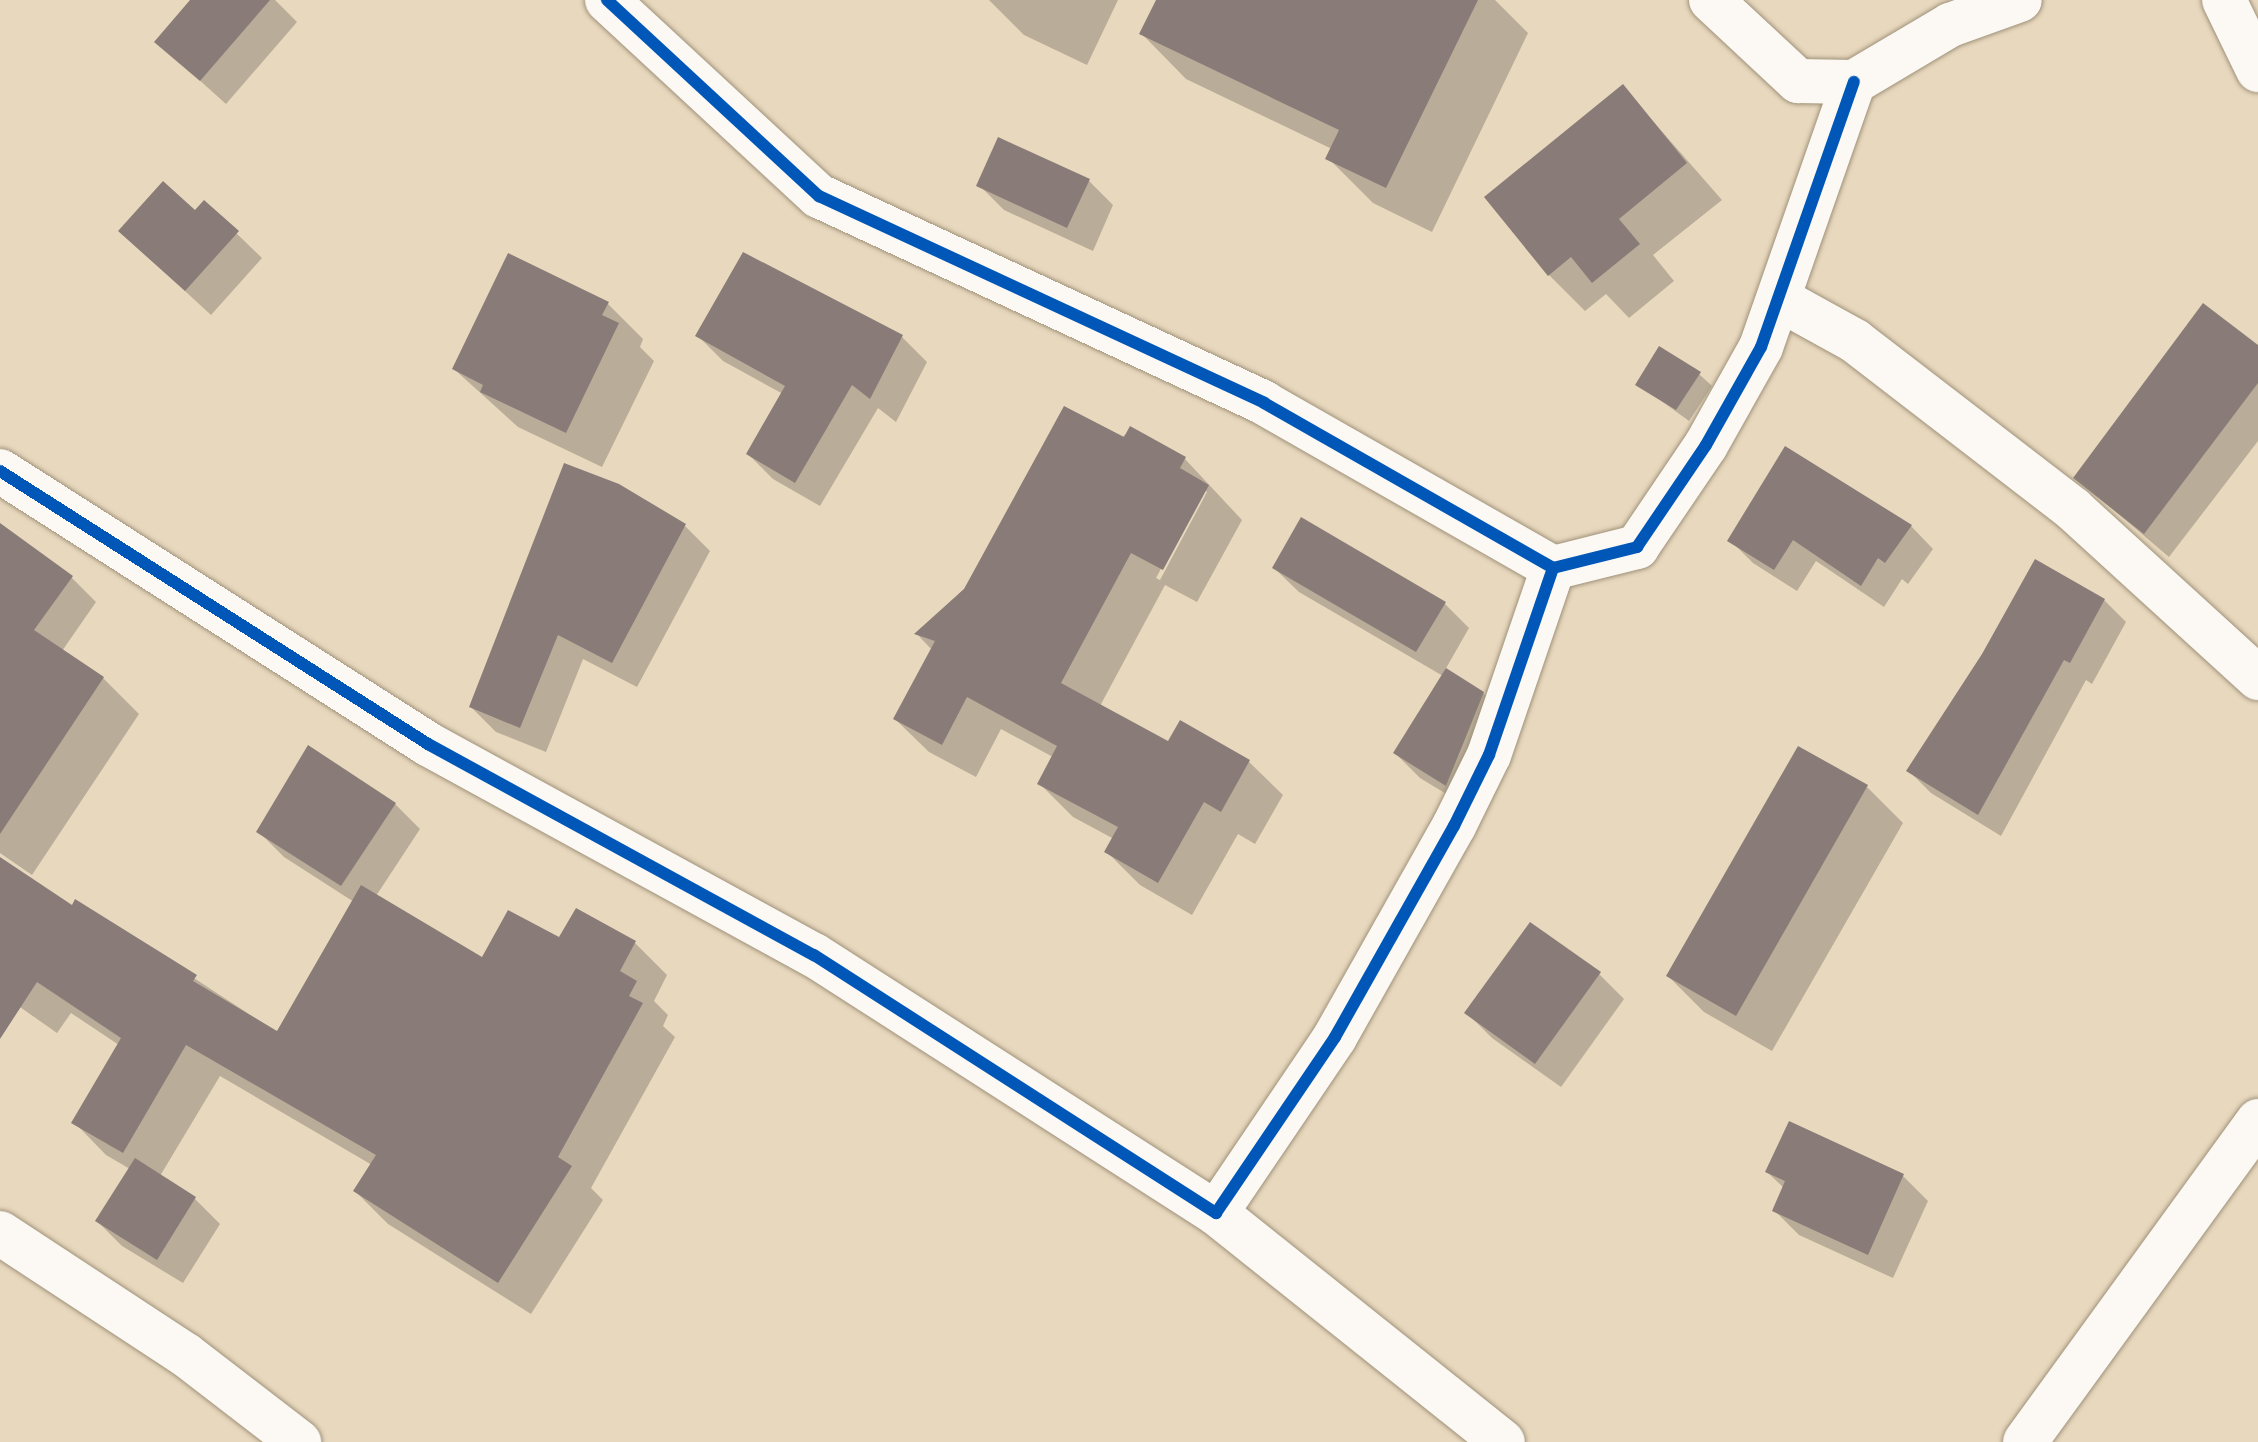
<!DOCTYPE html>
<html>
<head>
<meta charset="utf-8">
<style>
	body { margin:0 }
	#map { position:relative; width:2258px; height:1442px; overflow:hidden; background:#e8d8be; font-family:Signika,sans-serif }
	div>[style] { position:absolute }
	.shadow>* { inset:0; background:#0003 }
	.building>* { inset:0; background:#897c78 }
	.roads { filter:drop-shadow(0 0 2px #9f927a) drop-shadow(0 0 2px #9f927a) }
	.minor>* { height:44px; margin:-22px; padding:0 22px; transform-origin:22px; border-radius:22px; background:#fcf9f5 }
	.cycleway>* { height:12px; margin:-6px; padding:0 6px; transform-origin:6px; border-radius:6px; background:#0057b8 }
	span { translate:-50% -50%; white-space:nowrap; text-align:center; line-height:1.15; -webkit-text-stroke:8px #fff; paint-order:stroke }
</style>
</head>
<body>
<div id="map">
	<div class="shadow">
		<div style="clip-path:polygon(193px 0,275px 0,297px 22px,226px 104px,157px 42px)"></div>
		<div style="clip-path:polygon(989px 0,1118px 0,1087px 65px,1024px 35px)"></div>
		<div style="clip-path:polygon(1158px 0,1495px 0,1528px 33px,1432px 232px,1373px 203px,1328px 158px,1332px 149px,1186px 79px,1142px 34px)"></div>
		<div style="clip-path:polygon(1623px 87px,1722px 200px,1653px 255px,1674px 281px,1629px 318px,1606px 294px,1585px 311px,1549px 275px)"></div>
		<div style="clip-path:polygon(1088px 180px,1113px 205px,1093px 251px,1004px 210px,979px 185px)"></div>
		<div style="clip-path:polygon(204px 202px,262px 258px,211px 315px,146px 255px)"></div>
		<div style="clip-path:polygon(607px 303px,643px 339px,640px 347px,654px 361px,602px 467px,518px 427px,454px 369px)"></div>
		<div style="clip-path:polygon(698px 336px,902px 337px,927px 362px,896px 422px,878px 408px,820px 506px,773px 479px,748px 454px,783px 394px,723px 361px)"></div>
		<div style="clip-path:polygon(2258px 347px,2258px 441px,2169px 557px,2076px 478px)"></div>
		<div style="clip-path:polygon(1699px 374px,1712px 386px,1689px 421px,1638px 384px)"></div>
		<div style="clip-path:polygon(evenodd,1131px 429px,1185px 459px,1242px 520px,1197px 602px,1165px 585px,1100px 706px,1169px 743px,1249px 762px,1283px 795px,1255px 844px,1238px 834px,1192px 915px,1140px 885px,1107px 852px,1114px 839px,1073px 817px,1040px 784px,1053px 757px,1001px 729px,976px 777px,929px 752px,895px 719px,932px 650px,917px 634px,1131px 429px,1204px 489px,1207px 492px,1160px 580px,1156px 578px,1204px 489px)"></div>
		<div style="clip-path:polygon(685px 526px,710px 551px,637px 687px,583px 659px,546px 752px,496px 732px,471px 707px)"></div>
		<div style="clip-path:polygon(1911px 526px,1933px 549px,1908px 584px,1902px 579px,1884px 607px,1816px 561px,1797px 591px,1753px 563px,1730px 540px)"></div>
		<div style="clip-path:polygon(0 545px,71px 577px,96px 602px,62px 651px,103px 678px,139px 714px,32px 875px,0 853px)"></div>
		<div style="clip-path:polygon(1274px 568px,1444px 603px,1469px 628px,1445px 670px,1483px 693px,1508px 718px,1471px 809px,1420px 778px,1395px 753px,1443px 676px,1299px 592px)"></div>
		<div style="clip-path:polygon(2104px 600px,2126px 622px,2092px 684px,2086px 680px,2001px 836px,1931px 793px,1909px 771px)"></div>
		<div style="clip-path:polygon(309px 748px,395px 804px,420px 829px,376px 896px,483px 960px,559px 940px,635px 943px,667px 975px,654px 1001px,668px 1015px,663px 1026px,675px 1037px,591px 1188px,603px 1200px,531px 1314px,388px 1224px,355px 1191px,372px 1165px,220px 1076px,160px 1176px,195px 1199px,220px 1224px,183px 1283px,122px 1246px,97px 1221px,130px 1169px,106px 1155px,74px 1122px,119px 1045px,71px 1013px,57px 1033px,0 993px,0 928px,73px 907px,76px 901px,278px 1033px,354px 902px,284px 857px,259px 832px)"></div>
		<div style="clip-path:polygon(1867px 787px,1903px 823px,1772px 1051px,1704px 1012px,1668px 976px)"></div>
		<div style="clip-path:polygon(1599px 974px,1624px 999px,1561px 1087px,1492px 1038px,1467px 1013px)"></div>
		<div style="clip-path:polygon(1790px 1123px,1903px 1176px,1928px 1201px,1893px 1278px,1799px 1235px,1774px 1210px,1784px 1188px,1767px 1172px)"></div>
	</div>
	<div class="building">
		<div style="clip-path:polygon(190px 0,270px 0,200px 81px,154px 42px)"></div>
		<div style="clip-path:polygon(1156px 0,1478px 0,1386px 188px,1325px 159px,1339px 130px,1139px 34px)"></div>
		<div style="clip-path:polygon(1623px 84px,1687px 163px,1619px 219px,1640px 244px,1592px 283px,1571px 257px,1548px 276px,1484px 197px)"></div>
		<div style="clip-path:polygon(998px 137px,1090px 179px,1067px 228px,976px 186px)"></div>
		<div style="clip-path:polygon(163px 181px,195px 210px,204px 200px,239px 231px,185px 291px,118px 231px)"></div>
		<div style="clip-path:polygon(743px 252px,903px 335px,870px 399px,852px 385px,795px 483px,746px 454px,785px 386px,695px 336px)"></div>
		<div style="clip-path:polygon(508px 253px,609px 302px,602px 315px,619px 323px,566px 433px,480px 392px,483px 385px,452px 369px)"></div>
		<div style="clip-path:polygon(2203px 303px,2258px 345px,2258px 383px,2144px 534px,2073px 478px)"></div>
		<div style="clip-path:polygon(1659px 346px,1701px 372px,1676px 410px,1635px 385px)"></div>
		<div style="clip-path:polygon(1064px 406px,1124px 437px,1130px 426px,1186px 457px,1180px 468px,1209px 485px,1163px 570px,1131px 553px,1061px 683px,1168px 741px,1180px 720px,1250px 760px,1221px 812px,1204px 802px,1158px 883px,1104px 852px,1118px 827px,1037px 784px,1057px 746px,967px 697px,942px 745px,893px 719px,935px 641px,914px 634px,964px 589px)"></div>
		<div style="clip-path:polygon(1785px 446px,1912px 525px,1885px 563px,1878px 558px,1861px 586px,1793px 540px,1774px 570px,1727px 541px)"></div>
		<div style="clip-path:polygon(564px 463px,619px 484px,686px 524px,612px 663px,558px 635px,520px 728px,469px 707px)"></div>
		<div style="clip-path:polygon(1301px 517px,1446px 602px,1416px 652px,1272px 568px)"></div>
		<div style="clip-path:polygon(0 523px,73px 576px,34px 630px,104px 677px,0 834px)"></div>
		<div style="clip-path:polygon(2035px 559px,2105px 599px,2070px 663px,2064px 660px,1978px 815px,1906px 771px,1982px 654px)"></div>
		<div style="clip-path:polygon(1446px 668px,1484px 692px,1446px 786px,1393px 753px)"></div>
		<div style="clip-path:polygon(308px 745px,396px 803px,341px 886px,256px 832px)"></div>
		<div style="clip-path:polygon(1798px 746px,1868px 785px,1736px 1016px,1666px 976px)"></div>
		<div style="clip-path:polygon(0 857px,72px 905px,75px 899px,197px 975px,193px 981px,277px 1031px,361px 885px,482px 957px,508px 910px,559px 937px,576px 908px,636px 941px,620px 971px,637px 981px,629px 996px,643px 1003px,558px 1157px,572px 1166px,498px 1283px,353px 1191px,376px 1155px,186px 1045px,123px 1153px,71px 1123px,121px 1038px,37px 982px,0 1039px)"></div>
		<div style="clip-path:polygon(1530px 922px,1601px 972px,1535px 1064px,1464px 1013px)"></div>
		<div style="clip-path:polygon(1789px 1121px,1904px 1174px,1868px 1255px,1772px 1211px,1785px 1181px,1765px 1172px)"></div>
		<div style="clip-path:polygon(135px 1158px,196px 1197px,157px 1260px,95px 1221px)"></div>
	</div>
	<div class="roads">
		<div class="minor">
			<div style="left:607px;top:0;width:289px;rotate:42.8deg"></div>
			<div style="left:819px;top:196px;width:491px;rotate:24.9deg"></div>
			<div style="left:1264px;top:403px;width:333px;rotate:29.7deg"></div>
			<div style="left:1553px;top:568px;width:87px;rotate:-14deg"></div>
			<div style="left:1637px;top:547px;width:123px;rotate:-55.9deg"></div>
			<div style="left:1706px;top:445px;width:112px;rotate:-60.7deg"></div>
			<div style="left:1761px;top:347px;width:281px;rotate:-70.7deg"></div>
			<div style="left:1711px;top:0;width:119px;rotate:43deg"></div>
			<div style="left:1798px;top:81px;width:56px;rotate:1deg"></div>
			<div style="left:1854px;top:82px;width:112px;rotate:-30.7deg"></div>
			<div style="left:1950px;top:25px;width:74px;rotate:-19.7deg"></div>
			<div style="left:2224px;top:0;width:78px;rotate:64.1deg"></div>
			<div style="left:1779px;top:299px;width:87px;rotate:28.9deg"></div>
			<div style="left:1855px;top:341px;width:275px;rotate:37.6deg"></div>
			<div style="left:2073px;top:509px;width:251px;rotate:42.4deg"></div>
			<div style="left:0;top:471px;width:508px;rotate:32.53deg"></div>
			<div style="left:428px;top:744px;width:440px;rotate:28.7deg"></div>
			<div style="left:814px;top:955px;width:478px;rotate:32.7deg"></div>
			<div style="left:1216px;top:1213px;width:212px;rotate:-55.9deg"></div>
			<div style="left:1335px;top:1037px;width:242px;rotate:-60.6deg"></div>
			<div style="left:1454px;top:826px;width:79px;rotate:-63.8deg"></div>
			<div style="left:1489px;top:755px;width:198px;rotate:-71.1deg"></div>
			<div style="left:1216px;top:1213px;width:367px;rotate:38.6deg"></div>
			<div style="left:0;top:1233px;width:222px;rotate:33.3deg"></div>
			<div style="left:186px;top:1355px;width:143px;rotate:37.6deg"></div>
			<div style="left:2025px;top:1442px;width:397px;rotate:-54deg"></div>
		</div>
	</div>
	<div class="cycleway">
		<div style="left:607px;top:0;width:289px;rotate:42.8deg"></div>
		<div style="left:819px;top:196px;width:491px;rotate:24.9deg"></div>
		<div style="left:1264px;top:403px;width:333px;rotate:29.7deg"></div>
		<div style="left:1553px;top:568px;width:87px;rotate:-14deg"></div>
		<div style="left:1637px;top:547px;width:123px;rotate:-55.9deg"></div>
		<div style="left:1706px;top:445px;width:112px;rotate:-60.7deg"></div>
		<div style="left:1761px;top:347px;width:281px;rotate:-70.7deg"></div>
		<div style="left:0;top:471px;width:508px;rotate:32.53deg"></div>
		<div style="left:428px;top:744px;width:440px;rotate:28.7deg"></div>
		<div style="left:814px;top:955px;width:478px;rotate:32.7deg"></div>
		<div style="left:1216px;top:1213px;width:212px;rotate:-55.9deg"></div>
		<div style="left:1335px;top:1037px;width:242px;rotate:-60.6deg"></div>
		<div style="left:1454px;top:826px;width:79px;rotate:-63.8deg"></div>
		<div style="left:1489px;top:755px;width:198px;rotate:-71.1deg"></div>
	</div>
</div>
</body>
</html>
